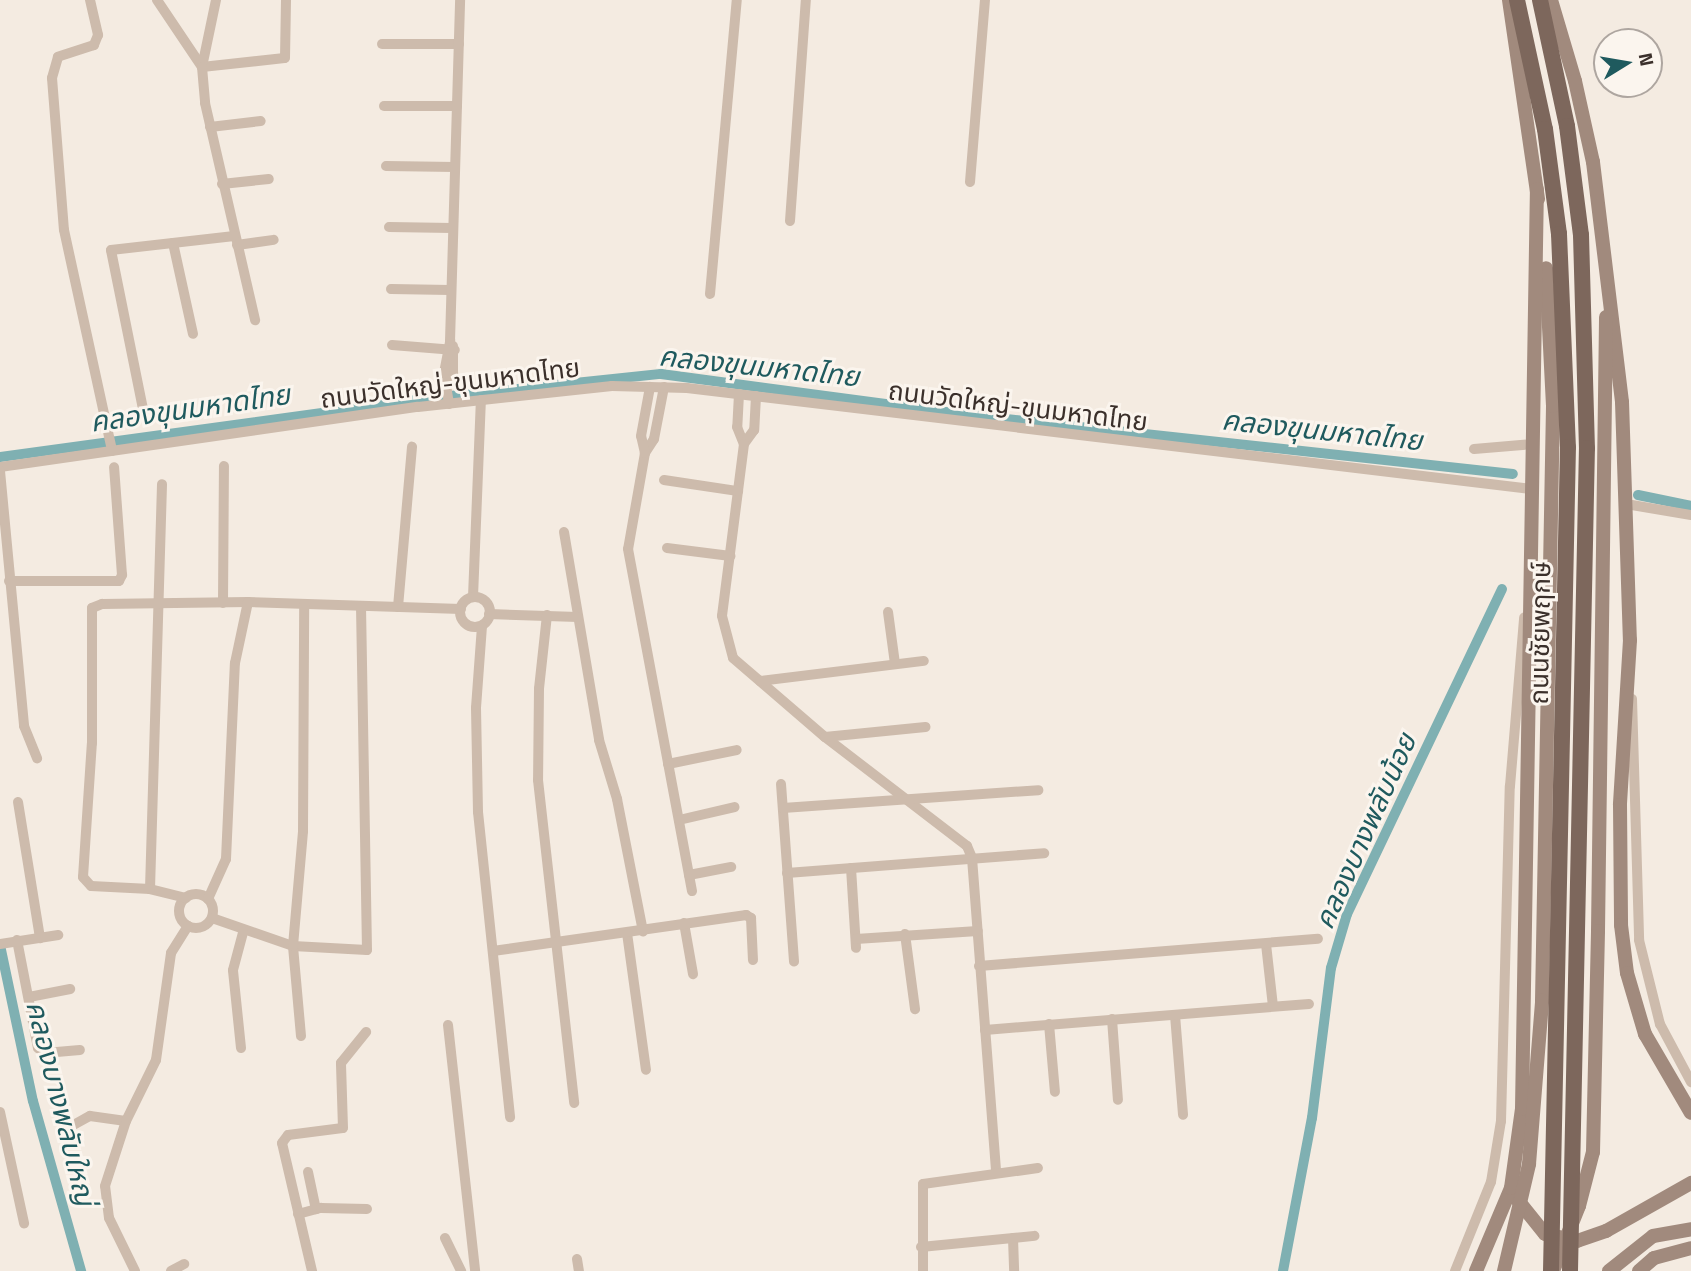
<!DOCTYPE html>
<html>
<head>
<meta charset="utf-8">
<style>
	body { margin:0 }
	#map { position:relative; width:1691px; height:1271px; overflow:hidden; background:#f4ebe1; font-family:"Titillium Web","Noto Sans Thai",sans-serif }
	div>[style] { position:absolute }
	.canal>* { height:10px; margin:-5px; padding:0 5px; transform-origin:5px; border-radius:5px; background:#7fb0b2 }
	.street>* { height:10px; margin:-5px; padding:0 5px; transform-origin:5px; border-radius:5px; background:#cdbbac }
	.street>.ring { margin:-5px; padding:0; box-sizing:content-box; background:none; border:10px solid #cdbbac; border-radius:50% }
	.secondary>* { height:14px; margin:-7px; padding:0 7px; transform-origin:7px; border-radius:7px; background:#a18a7d }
	.primary>* { height:16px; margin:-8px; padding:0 8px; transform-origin:8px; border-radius:8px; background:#7d675c }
	.secondary-bridge>* { height:14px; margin:-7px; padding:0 7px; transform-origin:7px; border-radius:7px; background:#a18a7d }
	.primary-bridge>* { height:16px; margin:-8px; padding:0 8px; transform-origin:8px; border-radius:8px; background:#7d675c }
	span { translate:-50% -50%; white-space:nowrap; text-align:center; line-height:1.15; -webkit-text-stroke:6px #fbf5ee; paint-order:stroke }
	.street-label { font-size:26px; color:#3b302b }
	.water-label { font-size:28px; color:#1f5a5e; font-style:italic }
	.north { position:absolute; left:1593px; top:28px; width:70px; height:70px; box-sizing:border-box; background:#fbf5ee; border:2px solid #aea6a0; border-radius:50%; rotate:79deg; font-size:19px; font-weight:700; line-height:28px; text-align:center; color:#3b302b }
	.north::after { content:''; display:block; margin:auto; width:24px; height:32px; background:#1f5a5e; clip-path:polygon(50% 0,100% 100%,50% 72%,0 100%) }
</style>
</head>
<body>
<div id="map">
	<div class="canal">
		<div style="left:0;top:457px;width:435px;rotate:-7.8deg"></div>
		<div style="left:431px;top:398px;width:231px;rotate:-6deg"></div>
		<div style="left:661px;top:374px;width:312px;rotate:7.6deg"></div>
		<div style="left:970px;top:415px;width:546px;rotate:6.2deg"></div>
		<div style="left:1638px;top:495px;width:54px;rotate:11.7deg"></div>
		<div style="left:0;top:945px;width:159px;rotate:78.1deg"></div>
		<div style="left:33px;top:1101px;width:177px;rotate:74.2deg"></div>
		<div style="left:1283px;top:1271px;width:156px;rotate:-79.3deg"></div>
		<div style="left:1312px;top:1118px;width:151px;rotate:-82.8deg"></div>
		<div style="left:1331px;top:968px;width:56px;rotate:-73.5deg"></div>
		<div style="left:1347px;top:914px;width:360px;rotate:-64.5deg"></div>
	</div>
	<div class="street">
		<div style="left:90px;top:0;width:36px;rotate:77deg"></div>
		<div style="left:98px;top:35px;width:11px;rotate:112deg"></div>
		<div style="left:94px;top:45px;width:38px;rotate:162deg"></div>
		<div style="left:58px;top:57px;width:22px;rotate:106deg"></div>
		<div style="left:52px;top:78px;width:152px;rotate:85.5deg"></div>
		<div style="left:64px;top:230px;width:226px;rotate:77.7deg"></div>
		<div style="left:157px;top:0;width:81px;rotate:56.1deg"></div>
		<div style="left:202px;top:67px;width:83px;rotate:-6.2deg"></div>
		<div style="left:285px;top:58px;width:58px;rotate:-89deg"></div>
		<div style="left:216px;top:0;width:68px;rotate:101.8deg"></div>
		<div style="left:202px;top:67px;width:36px;rotate:85deg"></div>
		<div style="left:205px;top:103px;width:223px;rotate:77deg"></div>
		<div style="left:382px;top:44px;width:77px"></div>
		<div style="left:384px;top:106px;width:73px"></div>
		<div style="left:210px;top:127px;width:51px;rotate:-6.7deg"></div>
		<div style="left:386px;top:166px;width:69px;rotate:0.8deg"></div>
		<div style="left:970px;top:182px;width:183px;rotate:-85.3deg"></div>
		<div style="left:222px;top:184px;width:47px;rotate:-6.1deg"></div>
		<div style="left:790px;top:221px;width:222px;rotate:-85.9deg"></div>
		<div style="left:389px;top:227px;width:63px;rotate:0.9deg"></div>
		<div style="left:173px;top:243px;width:93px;rotate:77.6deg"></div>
		<div style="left:237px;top:245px;width:37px;rotate:-8deg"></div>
		<div style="left:391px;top:289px;width:59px;rotate:1deg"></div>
		<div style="left:710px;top:294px;width:295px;rotate:-84.8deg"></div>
		<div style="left:392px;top:345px;width:63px;rotate:4.5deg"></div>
		<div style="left:448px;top:379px;width:8px;rotate:-50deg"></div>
		<div style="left:453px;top:373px;width:27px;rotate:-90deg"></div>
		<div style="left:664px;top:387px;width:53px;rotate:100.9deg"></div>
		<div style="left:654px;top:439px;width:17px;rotate:123deg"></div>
		<div style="left:645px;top:453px;width:97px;rotate:100deg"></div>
		<div style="left:628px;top:549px;width:348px;rotate:79.4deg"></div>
		<div style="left:739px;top:394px;width:33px;rotate:93deg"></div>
		<div style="left:737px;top:427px;width:18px;rotate:68deg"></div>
		<div style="left:756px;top:396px;width:34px;rotate:93deg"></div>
		<div style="left:754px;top:430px;width:17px;rotate:126deg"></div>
		<div style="left:744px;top:444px;width:173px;rotate:97.3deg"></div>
		<div style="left:722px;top:616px;width:43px;rotate:75.3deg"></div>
		<div style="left:733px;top:658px;width:121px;rotate:40.7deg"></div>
		<div style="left:825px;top:737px;width:179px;rotate:37.5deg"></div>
		<div style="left:967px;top:846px;width:13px;rotate:67deg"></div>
		<div style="left:972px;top:858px;width:316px;rotate:85.6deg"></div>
		<div style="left:449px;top:404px;width:31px;rotate:-99deg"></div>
		<div style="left:444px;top:373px;width:33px;rotate:-79deg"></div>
		<div style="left:450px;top:341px;width:341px;rotate:-88.3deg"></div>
		<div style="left:143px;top:409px;width:162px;rotate:-101.4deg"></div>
		<div style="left:111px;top:250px;width:124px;rotate:-6.5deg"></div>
		<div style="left:1474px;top:449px;width:59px;rotate:-4.8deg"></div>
		<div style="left:645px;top:453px;width:17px;rotate:-103deg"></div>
		<div style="left:641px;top:436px;width:50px;rotate:-79.6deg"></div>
		<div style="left:0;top:467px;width:422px;rotate:-8.2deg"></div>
		<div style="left:418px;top:407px;width:195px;rotate:-6.2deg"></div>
		<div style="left:612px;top:386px;width:75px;rotate:1.5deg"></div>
		<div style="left:687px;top:388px;width:851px;rotate:6.82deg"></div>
		<div style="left:0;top:471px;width:256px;rotate:84.6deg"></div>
		<div style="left:24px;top:726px;width:35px;rotate:68deg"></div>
		<div style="left:664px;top:480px;width:75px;rotate:8.5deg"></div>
		<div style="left:1626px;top:504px;width:66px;rotate:9.6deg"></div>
		<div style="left:564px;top:532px;width:211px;rotate:80.4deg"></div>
		<div style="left:599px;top:740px;width:62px;rotate:73deg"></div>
		<div style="left:617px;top:799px;width:135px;rotate:78.9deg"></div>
		<div style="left:667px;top:548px;width:64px;rotate:7.2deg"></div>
		<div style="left:9px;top:581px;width:110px"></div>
		<div style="left:119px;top:581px;width:7px;rotate:-63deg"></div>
		<div style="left:122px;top:575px;width:108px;rotate:-94.2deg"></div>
		<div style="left:473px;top:597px;width:197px;rotate:-87.7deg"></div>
		<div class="ring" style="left:460px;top:597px;width:20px;height:20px"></div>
		<div style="left:223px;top:603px;width:137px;rotate:-89.6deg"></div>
		<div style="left:398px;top:607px;width:161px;rotate:-85deg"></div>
		<div style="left:888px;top:612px;width:52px;rotate:82.3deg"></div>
		<div style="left:489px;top:614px;width:89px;rotate:1.9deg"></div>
		<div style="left:547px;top:615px;width:74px;rotate:96.2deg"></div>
		<div style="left:539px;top:689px;width:91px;rotate:90.6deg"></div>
		<div style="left:538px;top:780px;width:325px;rotate:83.6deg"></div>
		<div style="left:482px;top:626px;width:82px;rotate:94.2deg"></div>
		<div style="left:476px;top:708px;width:104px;rotate:88.9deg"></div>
		<div style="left:478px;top:812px;width:307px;rotate:84deg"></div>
		<div style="left:760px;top:681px;width:165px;rotate:-7deg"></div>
		<div style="left:1632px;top:699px;width:241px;rotate:88.3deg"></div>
		<div style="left:1639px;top:940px;width:87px;rotate:76deg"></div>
		<div style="left:1660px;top:1024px;width:66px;rotate:61.9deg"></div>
		<div style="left:825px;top:737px;width:101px;rotate:-5.7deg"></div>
		<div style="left:668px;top:764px;width:70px;rotate:-11.5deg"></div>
		<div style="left:781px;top:784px;width:178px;rotate:85.8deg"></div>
		<div style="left:18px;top:802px;width:138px;rotate:80.8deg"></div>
		<div style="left:783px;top:808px;width:256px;rotate:-4deg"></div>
		<div style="left:679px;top:820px;width:57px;rotate:-13.1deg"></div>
		<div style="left:851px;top:868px;width:80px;rotate:86.4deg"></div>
		<div style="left:787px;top:873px;width:258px;rotate:-4.4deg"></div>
		<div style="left:689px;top:875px;width:43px;rotate:-10.8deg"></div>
		<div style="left:150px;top:889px;width:405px;rotate:-88.3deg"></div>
		<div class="ring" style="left:179px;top:894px;width:24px;height:24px"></div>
		<div style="left:186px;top:898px;width:37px;rotate:-166deg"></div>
		<div style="left:150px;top:889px;width:59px;rotate:-177.1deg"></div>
		<div style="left:91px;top:886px;width:12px;rotate:-132deg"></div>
		<div style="left:83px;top:877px;width:134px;rotate:-86.2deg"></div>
		<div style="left:92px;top:743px;width:135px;rotate:-90deg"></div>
		<div style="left:92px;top:608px;width:11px;rotate:-22deg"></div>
		<div style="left:102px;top:604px;width:146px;rotate:-0.8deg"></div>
		<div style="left:248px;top:602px;width:213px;rotate:1.9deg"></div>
		<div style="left:208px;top:899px;width:44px;rotate:-65.8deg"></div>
		<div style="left:226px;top:859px;width:196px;rotate:-87.4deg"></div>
		<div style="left:235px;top:663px;width:62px;rotate:-78deg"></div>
		<div style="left:212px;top:918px;width:86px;rotate:19.1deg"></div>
		<div style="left:293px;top:946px;width:74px;rotate:3.1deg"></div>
		<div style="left:367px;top:950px;width:344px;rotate:-91deg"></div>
		<div style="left:684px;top:923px;width:52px;rotate:80deg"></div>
		<div style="left:627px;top:933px;width:138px;rotate:82.1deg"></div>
		<div style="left:905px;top:934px;width:76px;rotate:82.4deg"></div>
		<div style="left:856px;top:939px;width:122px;rotate:-3.8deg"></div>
		<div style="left:17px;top:940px;width:110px;rotate:79deg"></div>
		<div style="left:38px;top:1048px;width:9px;rotate:36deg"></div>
		<div style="left:45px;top:1053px;width:35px;rotate:-5deg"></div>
		<div style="left:0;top:944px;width:59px;rotate:-8.8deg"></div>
		<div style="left:1266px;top:944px;width:62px;rotate:83.6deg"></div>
		<div style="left:493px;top:951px;width:256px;rotate:-8.1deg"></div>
		<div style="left:746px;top:915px;width:6px;rotate:31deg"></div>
		<div style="left:751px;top:918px;width:42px;rotate:87.3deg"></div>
		<div style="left:979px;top:966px;width:340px;rotate:-4.6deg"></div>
		<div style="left:29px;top:997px;width:42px;rotate:-11deg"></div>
		<div style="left:1175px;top:1015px;width:100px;rotate:85.4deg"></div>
		<div style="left:1112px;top:1019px;width:81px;rotate:85.8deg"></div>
		<div style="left:1049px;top:1024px;width:68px;rotate:85deg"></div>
		<div style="left:448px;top:1025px;width:247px;rotate:83.7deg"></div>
		<div style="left:985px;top:1030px;width:325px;rotate:-4.6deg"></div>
		<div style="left:301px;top:1036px;width:90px;rotate:-95.1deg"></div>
		<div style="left:293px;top:946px;width:115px;rotate:-85deg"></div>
		<div style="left:303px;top:831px;width:227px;rotate:-89.7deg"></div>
		<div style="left:241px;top:1048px;width:78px;rotate:-95.9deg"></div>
		<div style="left:233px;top:970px;width:39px;rotate:-75deg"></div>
		<div style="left:0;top:1112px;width:114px;rotate:77.8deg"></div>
		<div style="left:68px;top:1128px;width:25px;rotate:-29deg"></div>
		<div style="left:90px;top:1116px;width:36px;rotate:8deg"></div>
		<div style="left:308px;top:1172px;width:38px;rotate:78deg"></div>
		<div style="left:298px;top:1214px;width:24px;rotate:-15deg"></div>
		<div style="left:321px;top:1208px;width:46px;rotate:1.2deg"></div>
		<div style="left:445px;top:1238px;width:37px;rotate:64deg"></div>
		<div style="left:1013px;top:1238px;width:33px;rotate:88deg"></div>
		<div style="left:921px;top:1247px;width:114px;rotate:-5.6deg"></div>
		<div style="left:577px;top:1259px;width:12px;rotate:81deg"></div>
		<div style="left:135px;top:1271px;width:59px;rotate:-116.1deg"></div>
		<div style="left:109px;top:1218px;width:32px;rotate:-97deg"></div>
		<div style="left:105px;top:1186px;width:68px;rotate:-72.1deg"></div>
		<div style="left:126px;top:1121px;width:68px;rotate:-63.8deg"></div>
		<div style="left:156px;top:1060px;width:108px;rotate:-82deg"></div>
		<div style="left:171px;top:953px;width:32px;rotate:-58deg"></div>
		<div style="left:171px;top:1271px;width:15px;rotate:-28deg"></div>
		<div style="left:312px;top:1271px;width:131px;rotate:-103.2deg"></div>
		<div style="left:282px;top:1143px;width:10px;rotate:-53deg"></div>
		<div style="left:288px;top:1135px;width:55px;rotate:-7.3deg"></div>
		<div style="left:343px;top:1128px;width:65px;rotate:-91.8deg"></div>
		<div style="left:341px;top:1063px;width:40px;rotate:-51deg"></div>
		<div style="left:923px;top:1271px;width:87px;rotate:-90deg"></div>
		<div style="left:923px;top:1184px;width:116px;rotate:-7.9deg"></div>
		<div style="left:1455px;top:1271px;width:96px;rotate:-68deg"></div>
		<div style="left:1491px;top:1182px;width:62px;rotate:-80.7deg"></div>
		<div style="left:1501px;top:1121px;width:335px;rotate:-88.5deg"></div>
		<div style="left:1510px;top:786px;width:169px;rotate:-85.2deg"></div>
	</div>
	<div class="secondary">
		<div style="left:1509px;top:0;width:201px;rotate:81.7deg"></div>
		<div style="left:1551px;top:0;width:84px;rotate:73.5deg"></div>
		<div style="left:1575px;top:81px;width:83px;rotate:77.5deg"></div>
		<div style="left:1593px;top:162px;width:242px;rotate:83.1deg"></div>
		<div style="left:1622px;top:402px;width:238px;rotate:88.1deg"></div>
		<div style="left:1630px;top:640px;width:165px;rotate:93.5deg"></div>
		<div style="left:1620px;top:805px;width:120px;rotate:89.5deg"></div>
		<div style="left:1621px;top:925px;width:48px;rotate:82.9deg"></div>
		<div style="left:1627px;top:973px;width:64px;rotate:73.6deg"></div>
		<div style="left:1645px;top:1034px;width:91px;rotate:59.8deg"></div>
		<div style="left:1598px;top:931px;width:614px;rotate:-89.25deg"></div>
		<div style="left:1542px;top:1001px;width:595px;rotate:-88.94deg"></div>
		<div style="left:1553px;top:406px;width:138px;rotate:-92.9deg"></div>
		<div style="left:1516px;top:1198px;width:46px;rotate:51.1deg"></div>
		<div style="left:1545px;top:1234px;width:33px;rotate:12deg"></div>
		<div style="left:1577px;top:1241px;width:31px;rotate:-19deg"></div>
		<div style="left:1606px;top:1231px;width:98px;rotate:-29.5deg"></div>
		<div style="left:1476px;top:1271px;width:90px;rotate:-67.1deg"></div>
		<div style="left:1511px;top:1188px;width:80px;rotate:-82.1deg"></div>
		<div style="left:1522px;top:1109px;width:920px;rotate:-89.07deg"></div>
		<div style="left:1609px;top:1271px;width:56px;rotate:-38.5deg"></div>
		<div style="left:1653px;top:1236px;width:39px;rotate:-10deg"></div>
		<div style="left:1639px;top:1271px;width:20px;rotate:-41deg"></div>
		<div style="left:1654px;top:1258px;width:38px;rotate:-15deg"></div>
	</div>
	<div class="primary">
		<div style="left:1517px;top:0;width:132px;rotate:77.8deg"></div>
		<div style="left:1545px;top:129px;width:106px;rotate:82.4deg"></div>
		<div style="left:1559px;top:234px;width:213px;rotate:87.6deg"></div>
		<div style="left:1540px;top:0;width:129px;rotate:77.9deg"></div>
		<div style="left:1567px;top:126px;width:110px;rotate:82.7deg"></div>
		<div style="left:1581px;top:235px;width:213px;rotate:88.4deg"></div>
	</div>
	<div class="secondary-bridge">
		<div style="left:1504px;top:1271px;width:110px;rotate:-76.8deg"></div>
		<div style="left:1529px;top:1164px;width:164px;rotate:-85.4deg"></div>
		<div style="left:1553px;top:1271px;width:70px;rotate:-68.2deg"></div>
		<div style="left:1579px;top:1206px;width:56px;rotate:-75.5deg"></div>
		<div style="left:1593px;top:1152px;width:221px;rotate:-88.7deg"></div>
	</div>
	<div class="primary-bridge">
		<div style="left:1551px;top:1271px;width:824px;rotate:-88.82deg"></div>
		<div style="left:1570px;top:1271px;width:823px;rotate:-88.82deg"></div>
	</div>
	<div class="street-label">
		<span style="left:450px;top:383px;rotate:-7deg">ถนนวัดใหญ่-ขุนมหาดไทย</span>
		<span style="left:1018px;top:406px;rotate:7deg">ถนนวัดใหญ่-ขุนมหาดไทย</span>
		<span style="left:1540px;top:633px;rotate:-89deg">ถนนชัยพฤกษ์</span>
	</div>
	<div class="water-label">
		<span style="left:759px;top:366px;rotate:6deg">คลองขุนมหาดไทย</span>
		<span style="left:190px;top:408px;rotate:-8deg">คลองขุนมหาดไทย</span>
		<span style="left:1322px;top:430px;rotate:6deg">คลองขุนมหาดไทย</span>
		<span style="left:1365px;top:831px;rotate:-66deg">คลองบางพลับน้อย</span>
		<span style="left:61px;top:1103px;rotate:76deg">คลองบางพลับใหญ่</span>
	</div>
	<div class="north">N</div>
</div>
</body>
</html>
